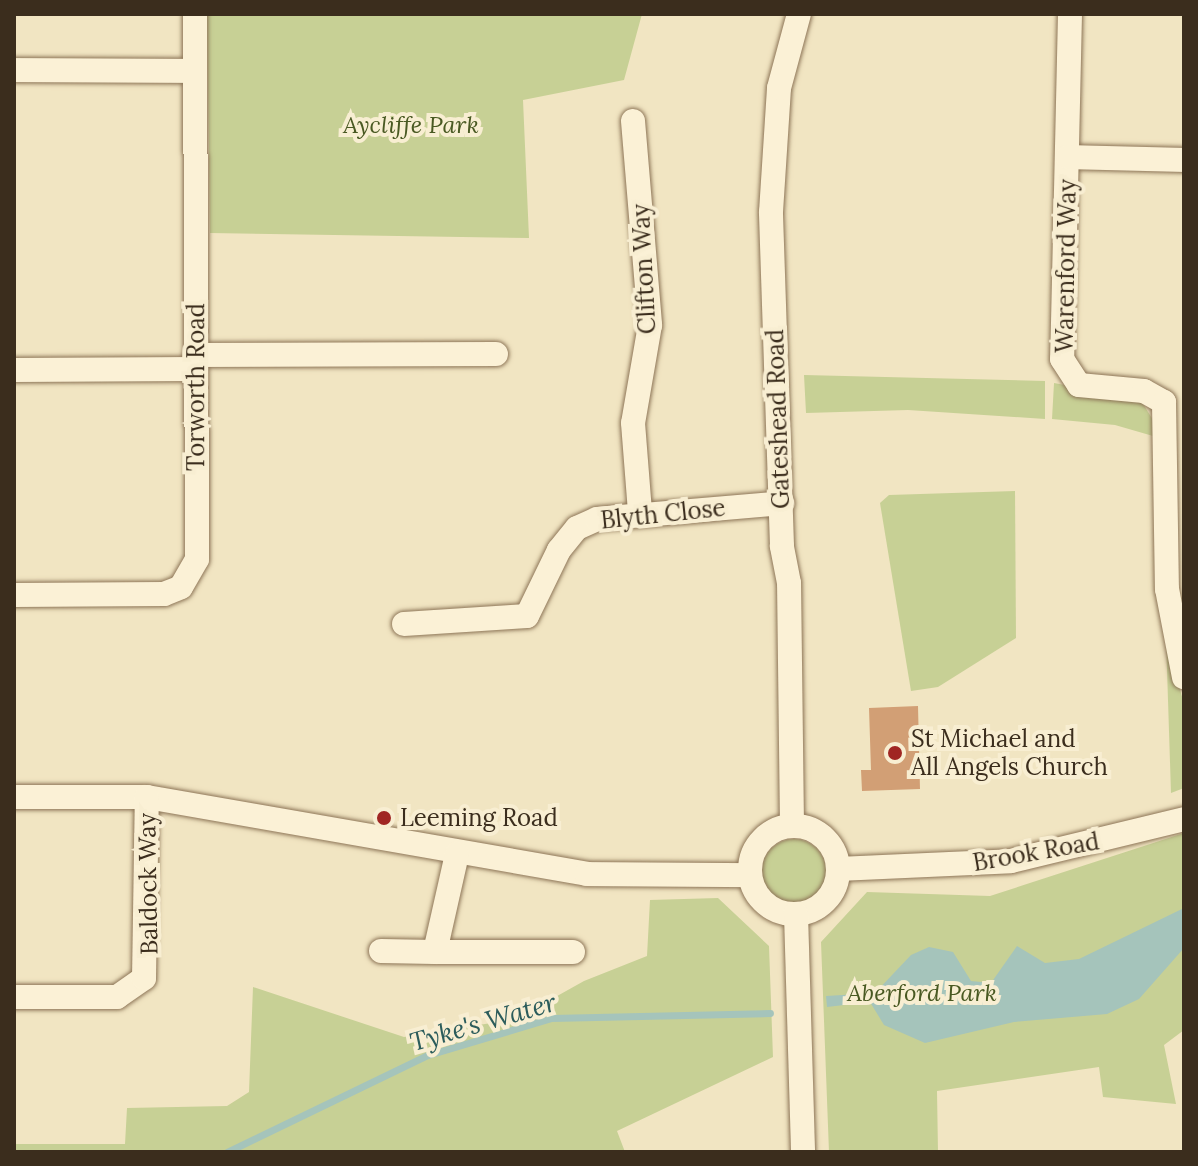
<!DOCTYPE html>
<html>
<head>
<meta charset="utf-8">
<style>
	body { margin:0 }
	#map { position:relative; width:1198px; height:1166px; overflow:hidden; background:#f1e5c2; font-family:Lora,serif }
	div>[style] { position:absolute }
	.green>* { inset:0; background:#c7d095 }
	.round { border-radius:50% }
	.water>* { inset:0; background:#a5c4bb }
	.stream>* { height:7px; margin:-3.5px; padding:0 3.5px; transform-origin:3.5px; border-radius:3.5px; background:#a5c4bb }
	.building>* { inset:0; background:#d29f75 }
	.roads { filter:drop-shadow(0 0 2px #8d7557) drop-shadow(0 0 2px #8d7557) }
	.minor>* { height:24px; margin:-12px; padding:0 12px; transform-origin:12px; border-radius:12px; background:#fbf1d6 }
	.minor>.ring { margin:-12px; padding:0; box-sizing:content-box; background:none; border:24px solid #fbf1d6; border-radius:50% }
	.dots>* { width:22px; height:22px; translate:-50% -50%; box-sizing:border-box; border:4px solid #f8eed2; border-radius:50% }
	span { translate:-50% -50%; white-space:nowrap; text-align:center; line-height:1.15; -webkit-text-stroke:8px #f8eed2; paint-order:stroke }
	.park-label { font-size:24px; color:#495922; font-style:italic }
	.street-label { font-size:24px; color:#3b2d1d }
	.poi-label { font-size:24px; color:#3b2d1d }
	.left { translate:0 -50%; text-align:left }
	.water-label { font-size:26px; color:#2b5c5b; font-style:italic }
	.frame { position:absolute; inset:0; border:16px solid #3b2d1d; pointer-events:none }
</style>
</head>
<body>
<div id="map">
	<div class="green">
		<div style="clip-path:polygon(207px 14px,642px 14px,624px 80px,523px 100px,529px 238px,210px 233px)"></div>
		<div style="clip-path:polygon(804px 375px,1045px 381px,1045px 419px,908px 410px,806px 413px)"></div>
		<div style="clip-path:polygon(1054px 383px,1140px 399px,1153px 420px,1153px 436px,1115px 425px,1052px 419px)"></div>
		<div style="clip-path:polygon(1015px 491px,1016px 638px,938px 687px,911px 691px,880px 503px,889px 495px)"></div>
		<div style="clip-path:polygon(1166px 638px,1184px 704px,1184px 788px,1171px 793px)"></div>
		<div style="clip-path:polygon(1184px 833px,1184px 1030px,1164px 1045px,1176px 1104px,1103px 1097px,1099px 1067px,937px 1091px,938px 1152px,829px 1152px,821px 942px,867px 892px,990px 896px)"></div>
		<div class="round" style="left:762px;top:839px;width:64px;height:64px"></div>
		<div style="clip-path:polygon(718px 898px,769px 946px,773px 1057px,617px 1131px,625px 1152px,14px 1152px,14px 1144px,125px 1144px,127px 1108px,227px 1106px,249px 1092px,253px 987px,404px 1037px,516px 1019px,584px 981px,647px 956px,650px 900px)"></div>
	</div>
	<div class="water">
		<div style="clip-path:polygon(1184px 908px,1184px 948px,1139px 999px,1107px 1014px,1014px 1022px,925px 1043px,884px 1025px,870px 1002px,827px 1007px,826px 996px,875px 993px,911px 955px,929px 947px,953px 952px,971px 981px,991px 983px,1017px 946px,1045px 963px,1079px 959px)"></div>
	</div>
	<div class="stream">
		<div style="left:227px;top:1152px;width:223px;rotate:-25.8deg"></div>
		<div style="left:428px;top:1055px;width:128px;rotate:-16.7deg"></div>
		<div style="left:551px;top:1018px;width:219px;rotate:-1.3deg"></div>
	</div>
	<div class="building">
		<div style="clip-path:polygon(918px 706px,920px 789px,862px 791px,861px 770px,871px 770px,869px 708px)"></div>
	</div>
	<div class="roads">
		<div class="minor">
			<div style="left:1070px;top:14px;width:345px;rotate:91.3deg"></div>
			<div style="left:1062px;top:359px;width:31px;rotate:57deg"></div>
			<div style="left:1079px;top:385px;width:65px;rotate:5.3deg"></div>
			<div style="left:1144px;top:391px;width:23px;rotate:29deg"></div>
			<div style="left:1164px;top:402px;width:187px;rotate:89.1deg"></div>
			<div style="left:1167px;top:589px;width:90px;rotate:79.1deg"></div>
			<div style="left:14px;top:70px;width:181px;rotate:0.3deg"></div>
			<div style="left:633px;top:121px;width:205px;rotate:85.2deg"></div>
			<div style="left:650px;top:325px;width:99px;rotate:99.8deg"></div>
			<div style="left:633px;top:423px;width:89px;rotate:85.5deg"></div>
			<div style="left:1068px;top:157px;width:116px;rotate:1.5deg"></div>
			<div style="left:195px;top:355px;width:301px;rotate:-0.2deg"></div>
			<div style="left:14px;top:370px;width:181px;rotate:-0.3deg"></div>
			<div style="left:14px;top:595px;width:150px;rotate:-0.4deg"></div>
			<div style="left:164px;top:594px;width:18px;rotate:-22deg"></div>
			<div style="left:181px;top:587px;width:32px;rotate:-60deg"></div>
			<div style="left:197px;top:559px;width:545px;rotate:-90.21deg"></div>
			<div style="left:404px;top:624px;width:123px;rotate:-3.7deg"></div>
			<div style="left:527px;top:616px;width:73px;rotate:-64.1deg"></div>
			<div style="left:559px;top:550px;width:28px;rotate:-51deg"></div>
			<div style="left:577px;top:528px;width:22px;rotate:-24deg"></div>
			<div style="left:597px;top:519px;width:186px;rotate:-4.9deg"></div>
			<div style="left:14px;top:797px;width:133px"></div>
			<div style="left:147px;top:797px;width:447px;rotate:9.9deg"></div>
			<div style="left:587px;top:874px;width:163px;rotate:0.4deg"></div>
			<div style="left:792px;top:826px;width:243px;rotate:-90.7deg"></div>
			<div style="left:789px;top:583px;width:38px;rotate:-101deg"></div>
			<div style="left:782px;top:546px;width:334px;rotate:-91.9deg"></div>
			<div style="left:771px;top:212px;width:124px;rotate:-86.3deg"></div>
			<div style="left:779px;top:88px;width:77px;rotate:-74.9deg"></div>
			<div class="ring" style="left:750px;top:826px;width:64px;height:64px"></div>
			<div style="left:457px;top:854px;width:100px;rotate:102.7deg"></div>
			<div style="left:435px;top:952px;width:138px"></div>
			<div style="left:838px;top:869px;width:173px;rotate:-2.6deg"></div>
			<div style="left:1011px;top:861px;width:178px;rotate:-13.6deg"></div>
			<div style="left:796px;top:914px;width:238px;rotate:88.3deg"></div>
			<div style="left:381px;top:951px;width:54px;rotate:1.1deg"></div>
			<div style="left:14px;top:997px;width:103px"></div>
			<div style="left:117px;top:997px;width:33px;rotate:-35deg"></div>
			<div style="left:144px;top:978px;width:181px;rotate:-89.1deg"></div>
		</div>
	</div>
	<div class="dots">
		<div style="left:895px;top:753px;background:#a02623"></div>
		<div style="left:384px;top:818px;background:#a02623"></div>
	</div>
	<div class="park-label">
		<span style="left:411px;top:125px">Aycliffe Park</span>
		<span style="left:922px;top:993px">Aberford Park</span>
	</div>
	<div class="street-label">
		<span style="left:1066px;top:266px;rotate:-89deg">Warenford Way</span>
		<span style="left:644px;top:269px;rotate:-93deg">Clifton Way</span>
		<span style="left:196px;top:387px;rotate:-90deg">Torworth Road</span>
		<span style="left:778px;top:419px;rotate:-92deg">Gateshead Road</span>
		<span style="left:663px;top:514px;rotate:-6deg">Blyth Close</span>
		<span style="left:1036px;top:852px;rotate:-10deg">Brook Road</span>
		<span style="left:148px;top:884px;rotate:-91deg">Baldock Way</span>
	</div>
	<div class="poi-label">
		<span class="left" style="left:911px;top:753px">St Michael and<br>All Angels Church</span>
		<span class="left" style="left:400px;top:818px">Leeming Road</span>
	</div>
	<div class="water-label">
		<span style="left:483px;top:1022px;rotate:-16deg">Tyke's Water</span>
	</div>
	<div class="frame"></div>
</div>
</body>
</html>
